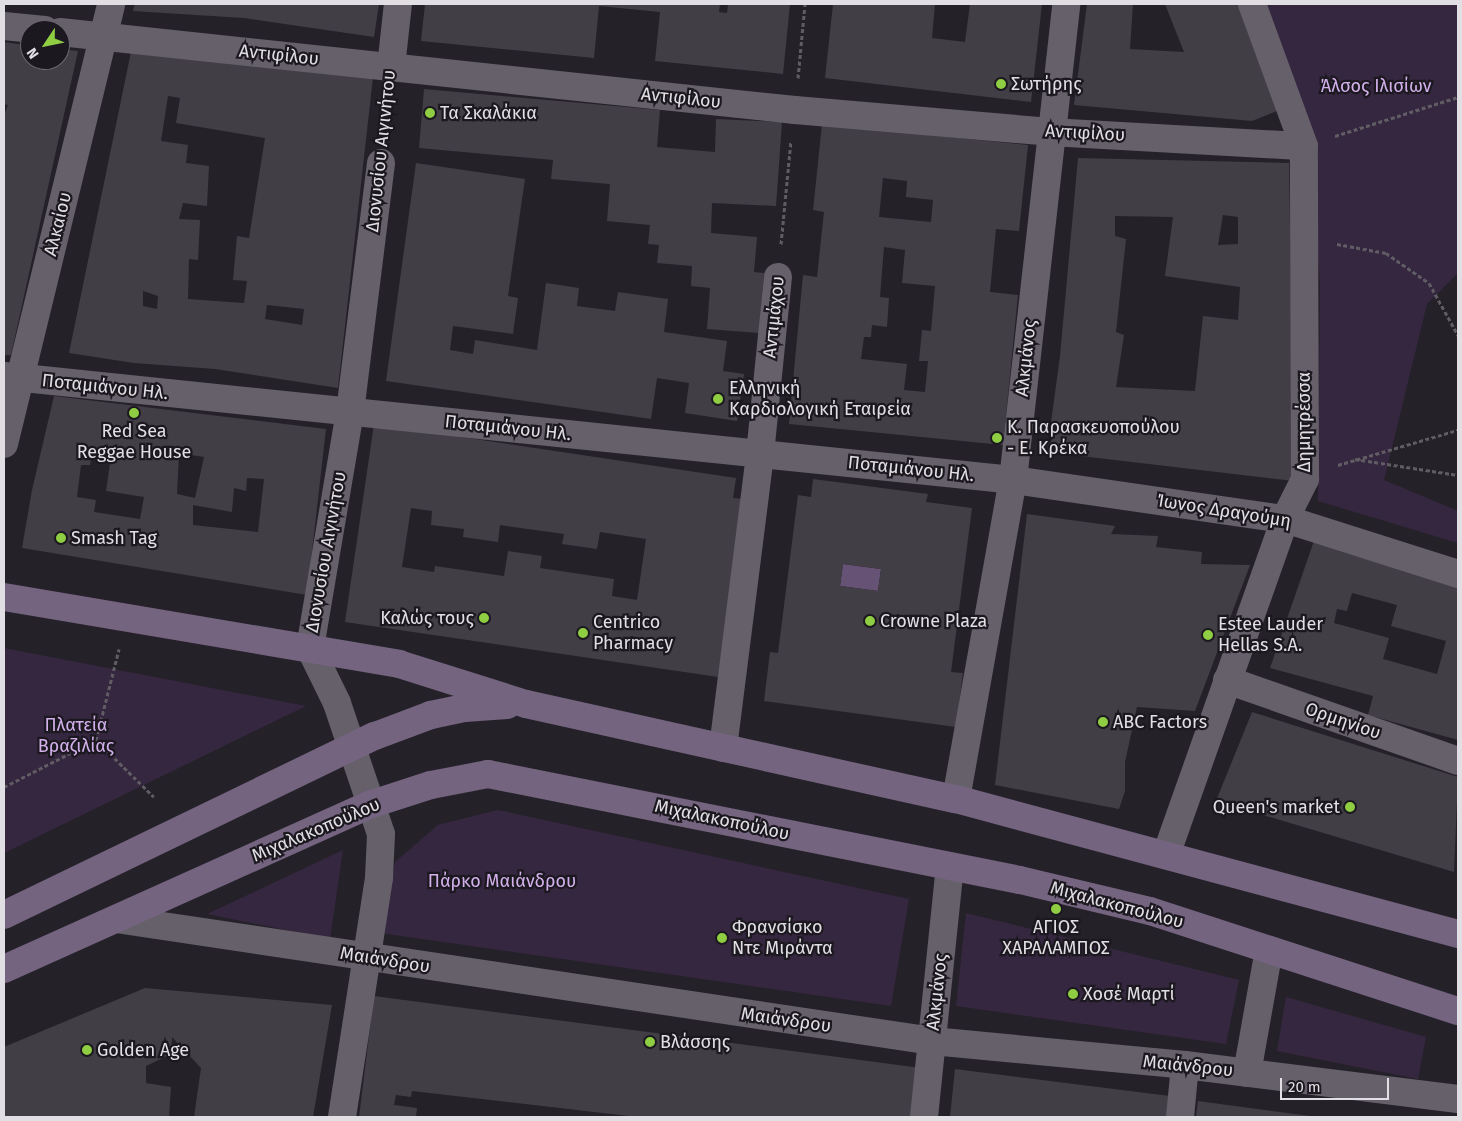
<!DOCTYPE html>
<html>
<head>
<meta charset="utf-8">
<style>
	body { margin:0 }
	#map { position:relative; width:1462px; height:1121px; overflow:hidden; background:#252129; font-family:"Fira Sans",sans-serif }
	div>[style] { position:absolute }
	.green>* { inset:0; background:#362740 }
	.water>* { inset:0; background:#665275 }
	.building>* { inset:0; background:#423e46 }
	.path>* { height:3px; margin-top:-1.5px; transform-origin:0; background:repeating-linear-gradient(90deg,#605c63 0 4px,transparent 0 6.5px) }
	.street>* { height:28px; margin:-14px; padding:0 14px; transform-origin:14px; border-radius:14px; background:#656069 }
	.secondary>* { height:28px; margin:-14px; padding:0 14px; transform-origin:14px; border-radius:14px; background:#746480 }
	.dots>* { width:14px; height:14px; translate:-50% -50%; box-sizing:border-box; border:2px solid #1c181f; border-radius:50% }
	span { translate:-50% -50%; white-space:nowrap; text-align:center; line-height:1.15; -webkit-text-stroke:4.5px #1c181f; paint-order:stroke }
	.street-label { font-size:18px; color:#e2dfe4 }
	.poi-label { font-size:18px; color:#e2dfe4 }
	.left { translate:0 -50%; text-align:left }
	.right { translate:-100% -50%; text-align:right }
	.park-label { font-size:18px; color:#d2b0eb }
	.frame { position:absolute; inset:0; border:5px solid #e2dfe4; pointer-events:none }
	.north { position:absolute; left:20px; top:20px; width:50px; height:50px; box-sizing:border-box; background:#1c181f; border:1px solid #6b686e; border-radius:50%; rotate:236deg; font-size:14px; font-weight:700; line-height:20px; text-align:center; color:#e2dfe4 }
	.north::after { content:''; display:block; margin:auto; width:18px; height:22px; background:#8fcd42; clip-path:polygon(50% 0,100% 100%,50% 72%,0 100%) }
	.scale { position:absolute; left:1280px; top:1078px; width:109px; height:22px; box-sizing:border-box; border:2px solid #e2dfe4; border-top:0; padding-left:6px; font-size:15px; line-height:18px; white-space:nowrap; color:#e2dfe4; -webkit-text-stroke:4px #1c181f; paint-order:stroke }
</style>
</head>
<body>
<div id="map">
	<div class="green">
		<div style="clip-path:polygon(1257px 4px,1458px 4px,1458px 273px,1427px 304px,1384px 480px,1458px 511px,1458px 543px,1318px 501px,1320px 284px,1310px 142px)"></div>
		<div style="clip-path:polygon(4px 648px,306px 706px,4px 853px)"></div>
		<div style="clip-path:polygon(498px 810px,909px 899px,891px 1006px,380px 933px,395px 862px,438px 825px)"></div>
		<div style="clip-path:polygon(343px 850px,330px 939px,207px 914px)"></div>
		<div style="clip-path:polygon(966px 913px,1239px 980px,1226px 1044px,956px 1006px)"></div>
		<div style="clip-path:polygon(1286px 997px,1426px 1037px,1418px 1079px,1277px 1051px)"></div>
	</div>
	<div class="water">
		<div style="clip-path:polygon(843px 564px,881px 569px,878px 591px,840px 586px)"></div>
	</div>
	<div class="building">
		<div style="clip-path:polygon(135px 4px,379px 4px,374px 37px,244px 18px,133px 11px)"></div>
		<div style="clip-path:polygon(425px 4px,720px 4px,719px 12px,727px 13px,728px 4px,790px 4px,783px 74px,655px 61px,660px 12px,599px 6px,594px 58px,421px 41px)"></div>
		<div style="clip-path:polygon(833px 4px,935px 4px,932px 38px,965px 42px,970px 4px,1042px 4px,1031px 102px,825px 78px)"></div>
		<div style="clip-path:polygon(1087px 4px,1133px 4px,1130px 49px,1184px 52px,1165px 4px,1247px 4px,1287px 107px,1252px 121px,1074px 105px)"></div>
		<div style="clip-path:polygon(4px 42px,30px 46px,30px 60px,60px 60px,60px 49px,78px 51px,11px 355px,4px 355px,4px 115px,8px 105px,4px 104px)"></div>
		<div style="clip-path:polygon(evenodd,132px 47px,373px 77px,338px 388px,215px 369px,134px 363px,69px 353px,132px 47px,168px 96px,180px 98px,176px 123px,265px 138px,249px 238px,237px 236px,233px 280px,247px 281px,244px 303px,188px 299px,189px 259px,198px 260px,200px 220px,179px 219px,183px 203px,207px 206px,209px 166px,186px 163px,188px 145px,161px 141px,168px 96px,132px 47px,143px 291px,158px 296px,157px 309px,143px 306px,143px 291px,132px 47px,267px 305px,304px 309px,302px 325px,265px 319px,267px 305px)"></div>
		<div style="clip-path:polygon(424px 89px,660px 110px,657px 147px,715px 152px,716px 119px,782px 122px,776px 206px,712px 203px,711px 233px,757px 237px,754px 272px,764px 273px,759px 333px,707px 329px,710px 288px,691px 286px,692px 266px,657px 263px,659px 245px,648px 244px,650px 225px,607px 221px,610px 184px,551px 179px,553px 160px,419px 148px)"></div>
		<div style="clip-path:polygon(evenodd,822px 124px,1028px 145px,1019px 231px,996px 229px,990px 292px,1018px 295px,1003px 445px,789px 424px,803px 275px,817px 277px,824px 212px,813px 210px,822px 124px,883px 178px,907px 181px,906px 197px,933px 200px,931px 222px,879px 217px,883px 178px,822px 124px,884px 247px,905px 250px,902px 283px,935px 286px,931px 331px,922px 330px,919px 361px,928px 361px,925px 392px,904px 390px,907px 364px,861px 359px,864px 337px,871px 337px,872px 325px,887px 327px,889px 298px,880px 297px,884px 247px)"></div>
		<div style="clip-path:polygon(evenodd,1078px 158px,1289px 163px,1294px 481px,1047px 452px,1060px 356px,1078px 158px,1223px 215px,1238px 217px,1238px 244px,1218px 245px,1223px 215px,1078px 158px,1115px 216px,1173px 217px,1165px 276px,1240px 287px,1238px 320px,1203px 316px,1195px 391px,1116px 387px,1124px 335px,1116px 332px,1126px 239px,1115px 236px,1115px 216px)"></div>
		<div style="clip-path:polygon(416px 163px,525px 179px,508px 296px,518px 298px,513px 334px,453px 326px,450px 350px,473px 354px,475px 340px,537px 350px,546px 283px,579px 288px,577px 306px,615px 311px,618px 292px,668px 299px,664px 332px,727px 341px,723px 371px,744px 374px,737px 421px,685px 413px,689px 383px,657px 378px,651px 419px,386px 381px)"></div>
		<div style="clip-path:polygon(evenodd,54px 396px,326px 429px,307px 595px,22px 548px,32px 490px,54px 396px,92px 452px,111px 456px,106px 491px,144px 497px,140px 519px,94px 512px,96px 500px,77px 497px,81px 465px,90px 465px,92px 452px,54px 396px,179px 453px,204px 457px,195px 498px,177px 494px,179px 453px,54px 396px,247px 478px,264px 479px,258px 532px,193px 525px,193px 505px,232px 512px,234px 488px,246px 491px,247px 478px)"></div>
		<div style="clip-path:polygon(evenodd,374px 424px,736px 478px,733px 498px,744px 499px,718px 677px,345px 622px,374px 424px,411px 508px,432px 511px,431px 525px,464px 529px,463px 537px,498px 542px,500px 525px,564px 534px,562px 544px,597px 549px,600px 532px,646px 539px,637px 600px,612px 596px,614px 579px,540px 568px,542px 556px,508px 551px,504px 576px,435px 566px,434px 572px,402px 567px,411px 508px)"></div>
		<div style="clip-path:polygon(evenodd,813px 479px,928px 494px,926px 502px,972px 508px,951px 672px,963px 673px,956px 727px,764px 701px,770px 652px,778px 653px,798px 495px,811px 497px,813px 479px,843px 564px,881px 569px,878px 591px,840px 586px,843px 564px)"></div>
		<div style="clip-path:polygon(1027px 514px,1115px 526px,1111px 534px,1158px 536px,1156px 547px,1202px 552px,1201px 564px,1250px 565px,1195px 711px,1137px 707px,1125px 762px,1125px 791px,1119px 809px,995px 785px)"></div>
		<div style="clip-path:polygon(evenodd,1316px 535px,1458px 579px,1458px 740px,1368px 715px,1373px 696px,1270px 668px,1316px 535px,1352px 593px,1397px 605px,1391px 626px,1446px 641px,1437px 674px,1383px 659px,1389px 638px,1334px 623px,1337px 609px,1347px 611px,1352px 593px)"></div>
		<div style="clip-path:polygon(1252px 712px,1458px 777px,1454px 872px,1216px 801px)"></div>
		<div style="clip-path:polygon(145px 988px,332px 1005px,313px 1117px,194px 1117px,201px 1068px,172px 1037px,171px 1054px,146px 1066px,146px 1083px,171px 1087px,169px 1117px,4px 1117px,4px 1047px)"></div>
		<div style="clip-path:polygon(374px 996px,921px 1068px,915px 1117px,637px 1117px,412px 1091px,411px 1097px,396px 1095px,394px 1105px,417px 1108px,416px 1117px,359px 1117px)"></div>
		<div style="clip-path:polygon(955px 1069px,1170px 1096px,1168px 1117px,950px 1117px)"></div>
		<div style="clip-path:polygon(1198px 1101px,1310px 1116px,1310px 1117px,1196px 1117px)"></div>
	</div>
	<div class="path">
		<div style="left:798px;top:78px;width:74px;rotate:-84.6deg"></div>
		<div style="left:384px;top:132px;width:33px;rotate:-83deg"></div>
		<div style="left:1335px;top:136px;width:129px;rotate:-17.6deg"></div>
		<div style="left:781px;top:244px;width:103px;rotate:-84.5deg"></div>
		<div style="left:1337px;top:244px;width:50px;rotate:10.4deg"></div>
		<div style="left:1386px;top:253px;width:52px;rotate:34.9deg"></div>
		<div style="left:1429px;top:283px;width:60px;rotate:60.9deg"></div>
		<div style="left:1355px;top:459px;width:104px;rotate:8.8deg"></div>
		<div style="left:1338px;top:465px;width:125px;rotate:-16.3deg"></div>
		<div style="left:96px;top:740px;width:81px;rotate:44.5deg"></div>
		<div style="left:4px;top:787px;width:103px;rotate:-27.1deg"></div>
		<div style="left:96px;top:740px;width:94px;rotate:-75.8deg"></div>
	</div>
	<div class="street">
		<div style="left:4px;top:26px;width:41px;rotate:5.6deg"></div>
		<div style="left:60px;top:32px;width:739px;rotate:6.06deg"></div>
		<div style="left:795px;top:110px;width:256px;rotate:4.9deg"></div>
		<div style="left:1050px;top:132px;width:254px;rotate:3.2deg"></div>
		<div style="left:391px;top:67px;width:63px;rotate:-83.7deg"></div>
		<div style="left:4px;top:376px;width:1014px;rotate:5.88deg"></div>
		<div style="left:1013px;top:480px;width:275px;rotate:8.2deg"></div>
		<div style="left:1285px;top:519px;width:182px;rotate:17.6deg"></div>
		<div style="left:4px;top:444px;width:453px;rotate:-76.3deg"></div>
		<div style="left:1227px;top:680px;width:245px;rotate:19.3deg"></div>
		<div style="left:723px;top:748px;width:296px;rotate:-82.8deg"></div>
		<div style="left:760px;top:454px;width:178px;rotate:-84.2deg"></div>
		<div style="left:956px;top:799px;width:324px;rotate:-79.9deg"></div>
		<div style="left:1013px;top:480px;width:479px;rotate:-83.6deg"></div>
		<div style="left:1166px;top:855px;width:356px;rotate:-70.5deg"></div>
		<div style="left:1285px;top:519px;width:45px;rotate:-63.4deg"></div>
		<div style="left:1305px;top:479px;width:333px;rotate:-90.2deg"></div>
		<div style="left:1304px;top:146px;width:151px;rotate:-110.1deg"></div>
		<div style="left:116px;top:919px;width:825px;rotate:8.5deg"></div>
		<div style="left:932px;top:1041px;width:254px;rotate:5.4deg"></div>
		<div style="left:1185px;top:1065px;width:275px;rotate:7.1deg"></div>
		<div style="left:1247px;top:1073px;width:125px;rotate:-79.9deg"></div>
		<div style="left:342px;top:1117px;width:243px;rotate:-81.2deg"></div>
		<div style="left:379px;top:877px;width:43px;rotate:-87.3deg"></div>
		<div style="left:381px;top:834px;width:138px;rotate:-108.6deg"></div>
		<div style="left:337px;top:703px;width:61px;rotate:-116.1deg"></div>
		<div style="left:310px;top:648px;width:239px;rotate:-80.4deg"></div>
		<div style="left:350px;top:412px;width:251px;rotate:-82.9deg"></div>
		<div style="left:924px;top:1117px;width:252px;rotate:-84.1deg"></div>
		<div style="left:1180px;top:1117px;width:52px;rotate:-84.5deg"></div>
	</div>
	<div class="secondary">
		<div style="left:4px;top:597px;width:401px;rotate:9.6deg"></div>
		<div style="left:399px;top:664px;width:133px;rotate:17.5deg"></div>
		<div style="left:526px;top:704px;width:440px;rotate:12.5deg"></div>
		<div style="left:956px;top:799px;width:520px;rotate:15.05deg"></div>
		<div style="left:4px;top:915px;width:412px;rotate:-25.8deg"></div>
		<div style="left:375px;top:736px;width:60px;rotate:-20.6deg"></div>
		<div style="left:431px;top:715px;width:35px;rotate:-12deg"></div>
		<div style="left:465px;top:708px;width:42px;rotate:-4.1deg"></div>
		<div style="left:4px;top:969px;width:403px;rotate:-24.2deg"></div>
		<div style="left:372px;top:804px;width:62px;rotate:-17.9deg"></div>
		<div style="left:431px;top:785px;width:58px;rotate:-10.9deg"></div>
		<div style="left:488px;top:774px;width:542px;rotate:11.27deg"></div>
		<div style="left:1020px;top:880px;width:134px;rotate:13.4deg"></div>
		<div style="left:1150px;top:911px;width:324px;rotate:18deg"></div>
	</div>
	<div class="dots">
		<div style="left:1001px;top:84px;background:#8fcd42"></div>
		<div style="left:430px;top:113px;background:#8fcd42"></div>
		<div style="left:718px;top:399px;background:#8fcd42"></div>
		<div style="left:134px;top:413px;background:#8fcd42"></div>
		<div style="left:997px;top:438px;background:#8fcd42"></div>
		<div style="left:61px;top:538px;background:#8fcd42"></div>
		<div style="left:484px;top:618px;background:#8fcd42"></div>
		<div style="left:870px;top:621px;background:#8fcd42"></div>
		<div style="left:583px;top:633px;background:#8fcd42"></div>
		<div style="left:1208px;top:635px;background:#8fcd42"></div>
		<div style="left:1103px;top:722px;background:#8fcd42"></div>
		<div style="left:1350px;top:807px;background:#8fcd42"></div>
		<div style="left:1056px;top:909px;background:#8fcd42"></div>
		<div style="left:722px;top:938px;background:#8fcd42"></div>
		<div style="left:1073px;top:994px;background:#8fcd42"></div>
		<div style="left:650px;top:1042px;background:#8fcd42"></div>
		<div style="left:87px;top:1050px;background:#8fcd42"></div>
	</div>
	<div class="street-label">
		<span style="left:279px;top:55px;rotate:6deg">Αντιφίλου</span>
		<span style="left:681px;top:98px;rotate:6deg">Αντιφίλου</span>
		<span style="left:1085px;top:133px;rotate:3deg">Αντιφίλου</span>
		<span style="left:381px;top:151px;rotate:-84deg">Διονυσίου Αιγινήτου</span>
		<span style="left:58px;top:224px;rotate:-76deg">Αλκαίου</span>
		<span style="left:774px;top:317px;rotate:-84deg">Αντιμάχου</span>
		<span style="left:1026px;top:358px;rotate:-84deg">Αλκμάνος</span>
		<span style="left:105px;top:387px;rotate:6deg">Ποταμιάνου Ηλ.</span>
		<span style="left:1304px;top:422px;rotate:-90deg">Δημητρέσσα</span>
		<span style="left:508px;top:428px;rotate:6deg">Ποταμιάνου Ηλ.</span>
		<span style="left:911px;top:469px;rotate:6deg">Ποταμιάνου Ηλ.</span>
		<span style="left:1224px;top:511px;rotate:9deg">Ίωνος Δραγούμη</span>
		<span style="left:326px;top:552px;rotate:-80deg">Διονυσίου Αιγινήτου</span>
		<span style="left:1343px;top:721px;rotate:19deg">Ορμηνίου</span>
		<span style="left:722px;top:820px;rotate:12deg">Μιχαλακοπούλου</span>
		<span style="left:316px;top:830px;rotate:-23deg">Μιχαλακοπούλου</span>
		<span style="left:1117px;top:905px;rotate:15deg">Μιχαλακοπούλου</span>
		<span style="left:385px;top:960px;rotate:9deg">Μαιάνδρου</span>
		<span style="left:937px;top:992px;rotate:-84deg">Αλκμάνος</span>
		<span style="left:786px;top:1020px;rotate:8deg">Μαιάνδρου</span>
		<span style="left:1188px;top:1066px;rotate:6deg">Μαιάνδρου</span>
	</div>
	<div class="poi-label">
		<span class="left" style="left:1011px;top:84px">Σωτήρης</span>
		<span class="left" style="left:440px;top:113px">Τα Σκαλάκια</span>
		<span class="left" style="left:729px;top:399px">Ελληνική<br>Καρδιολογική Εταιρεία</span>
		<span class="left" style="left:1007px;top:438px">Κ. Παρασκευοπούλου<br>- Ε. Κρέκα</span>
		<span style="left:134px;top:442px">Red Sea<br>Reggae House</span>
		<span class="left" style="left:71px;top:538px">Smash Tag</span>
		<span class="right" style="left:474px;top:618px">Καλώς τους</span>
		<span class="left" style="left:880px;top:621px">Crowne Plaza</span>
		<span class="left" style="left:593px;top:633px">Centrico<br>Pharmacy</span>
		<span class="left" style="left:1218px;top:635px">Estee Lauder<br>Hellas S.A.</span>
		<span class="left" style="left:1113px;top:722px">ABC Factors</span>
		<span class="right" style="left:1340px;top:807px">Queen's market</span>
		<span class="left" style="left:732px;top:938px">Φρανσίσκο<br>Ντε Μιράντα</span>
		<span style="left:1056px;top:938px">ΑΓΙΟΣ<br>ΧΑΡΑΛΑΜΠΟΣ</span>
		<span class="left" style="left:1083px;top:994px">Χοσέ Μαρτί</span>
		<span class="left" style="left:660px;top:1042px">Βλάσσης</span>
		<span class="left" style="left:97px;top:1050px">Golden Age</span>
	</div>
	<div class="park-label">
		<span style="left:1376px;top:86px">Άλσος Ιλισίων</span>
		<span style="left:76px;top:736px">Πλατεία<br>Βραζιλίας</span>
		<span style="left:502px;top:881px">Πάρκο Μαιάνδρου</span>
	</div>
	<div class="frame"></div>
	<div class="north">N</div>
	<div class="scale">20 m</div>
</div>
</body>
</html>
